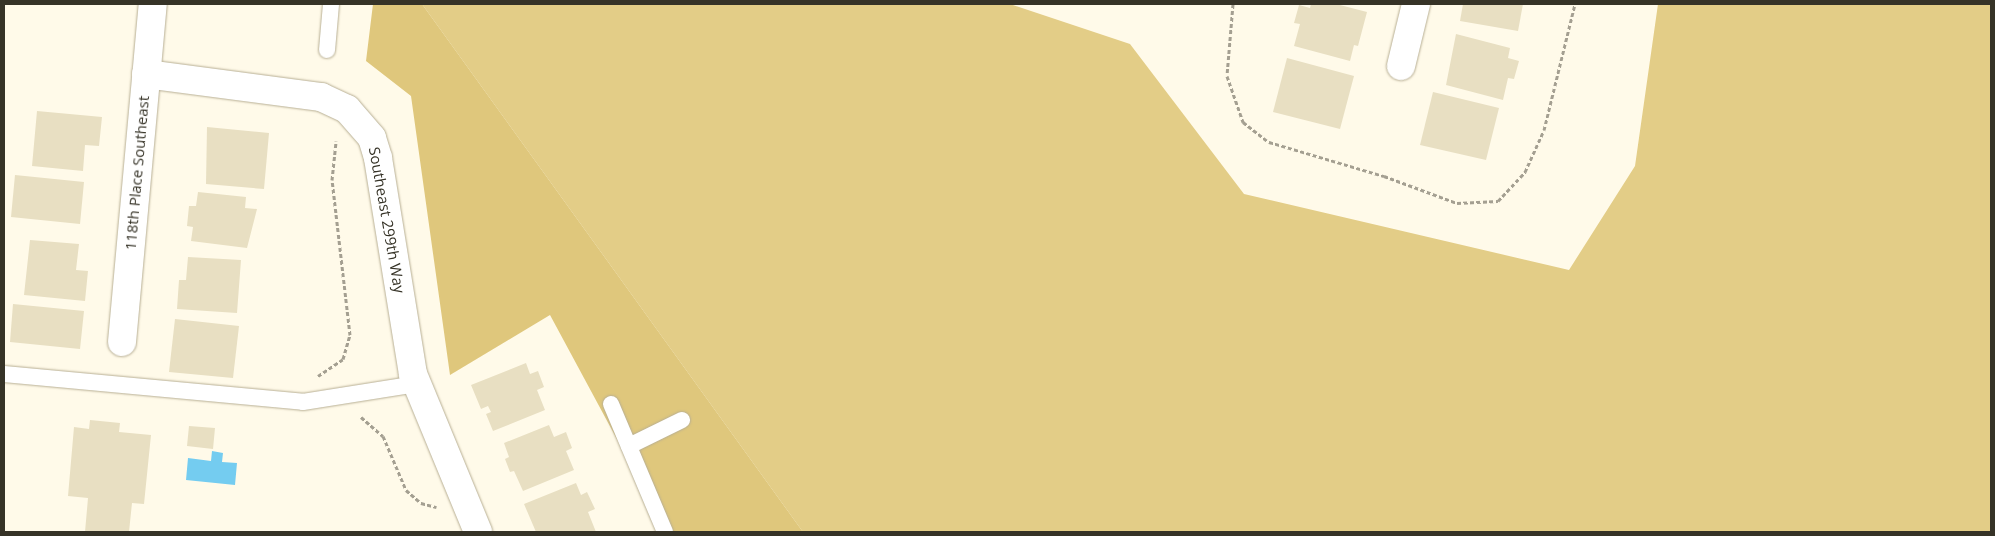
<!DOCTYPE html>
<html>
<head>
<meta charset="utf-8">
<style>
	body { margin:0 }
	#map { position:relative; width:1995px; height:536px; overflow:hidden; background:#fffae9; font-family:"Open Sans",sans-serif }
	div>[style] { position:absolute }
	.green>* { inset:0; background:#e3cd87 }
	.forest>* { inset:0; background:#dfc77c }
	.water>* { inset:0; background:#74ccf0 }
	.building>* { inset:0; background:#e8dfc2 }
	.path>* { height:3px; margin-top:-1.5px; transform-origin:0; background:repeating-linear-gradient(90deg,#a49f91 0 4px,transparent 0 6.5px) }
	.roads { filter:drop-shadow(0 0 1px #b8af94) drop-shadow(0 0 1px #b8af94) }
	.lane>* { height:16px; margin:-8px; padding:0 8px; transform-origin:8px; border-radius:8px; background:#fff }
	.street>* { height:28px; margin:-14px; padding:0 14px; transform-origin:14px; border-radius:14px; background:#fff }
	span { translate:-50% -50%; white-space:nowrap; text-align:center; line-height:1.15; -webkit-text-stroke:5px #fff; paint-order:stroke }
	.street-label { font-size:15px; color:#363327 }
	.frame { position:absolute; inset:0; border:5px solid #363327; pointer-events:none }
</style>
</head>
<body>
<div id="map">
	<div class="green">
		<div style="clip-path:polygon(422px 4px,1010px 4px,1130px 44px,1244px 194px,1569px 270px,1635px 166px,1658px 4px,1991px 4px,1991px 532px,803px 532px)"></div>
	</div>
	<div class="forest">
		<div style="clip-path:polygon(373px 4px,422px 4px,803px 532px,667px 532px,550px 315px,450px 375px,411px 96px,366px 61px)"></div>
	</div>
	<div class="water">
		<div style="clip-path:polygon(212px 451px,223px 453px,222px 462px,237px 463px,235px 485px,186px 480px,188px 458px,211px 461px)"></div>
	</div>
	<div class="building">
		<div style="clip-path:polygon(1311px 4px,1336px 4px,1367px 12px,1358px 46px,1354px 45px,1350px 61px,1294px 46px,1300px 24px,1294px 23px,1299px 5px,1310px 8px)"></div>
		<div style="clip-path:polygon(1463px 4px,1523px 4px,1518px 31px,1460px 21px)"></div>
		<div style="clip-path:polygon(1456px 34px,1510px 48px,1508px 58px,1519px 61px,1514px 79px,1508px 78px,1503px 100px,1446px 85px)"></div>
		<div style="clip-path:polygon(1287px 58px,1354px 76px,1340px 129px,1273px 112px)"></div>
		<div style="clip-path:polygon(1433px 92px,1499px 108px,1486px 160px,1420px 145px)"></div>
		<div style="clip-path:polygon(37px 111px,102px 117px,99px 146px,85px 145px,83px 171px,32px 166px)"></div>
		<div style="clip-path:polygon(207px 127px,269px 133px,264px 189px,206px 184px)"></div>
		<div style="clip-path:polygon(15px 175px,84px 182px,80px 224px,11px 217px)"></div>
		<div style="clip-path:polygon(198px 192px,246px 197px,245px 208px,257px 209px,247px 248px,191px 241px,193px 227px,187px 226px,189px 206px,196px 206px)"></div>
		<div style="clip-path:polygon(30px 240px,79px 244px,76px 270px,88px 271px,85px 301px,24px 295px)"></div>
		<div style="clip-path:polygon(188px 257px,241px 260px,237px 313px,177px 309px,179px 280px,186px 280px)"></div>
		<div style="clip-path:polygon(13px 304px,84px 311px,80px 349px,10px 342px)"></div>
		<div style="clip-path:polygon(175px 319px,239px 326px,233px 378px,169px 372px)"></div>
		<div style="clip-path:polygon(526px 363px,530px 374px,538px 371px,544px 387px,537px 390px,545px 410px,493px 431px,486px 414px,491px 412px,488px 406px,481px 409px,471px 385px)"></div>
		<div style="clip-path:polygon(90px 420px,120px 423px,119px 432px,151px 435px,144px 504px,132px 503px,129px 532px,85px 532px,88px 498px,68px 496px,74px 427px,89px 429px)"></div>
		<div style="clip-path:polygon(549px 425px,554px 437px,566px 432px,572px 448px,566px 451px,574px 470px,523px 491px,514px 471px,510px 472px,505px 459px,509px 457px,504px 443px)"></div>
		<div style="clip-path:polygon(189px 426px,215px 428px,213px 449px,187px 446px)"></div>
		<div style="clip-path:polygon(576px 483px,581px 495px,587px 492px,595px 509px,588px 512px,596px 532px,536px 532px,524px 504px)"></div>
	</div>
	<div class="path">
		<div style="left:1233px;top:4px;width:72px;rotate:94.8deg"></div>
		<div style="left:1227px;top:76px;width:49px;rotate:70.8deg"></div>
		<div style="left:1243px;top:122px;width:33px;rotate:38deg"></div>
		<div style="left:1269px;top:142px;width:120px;rotate:16.5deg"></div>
		<div style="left:1384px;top:176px;width:78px;rotate:20.3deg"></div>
		<div style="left:1457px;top:203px;width:41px;rotate:-2.8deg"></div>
		<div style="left:1498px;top:201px;width:40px;rotate:-47deg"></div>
		<div style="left:1525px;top:172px;width:46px;rotate:-65.7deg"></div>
		<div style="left:1544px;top:130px;width:130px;rotate:-76.2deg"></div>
		<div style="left:318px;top:376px;width:30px;rotate:-34deg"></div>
		<div style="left:343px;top:359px;width:25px;rotate:-74deg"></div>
		<div style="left:350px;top:335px;width:156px;rotate:-96.6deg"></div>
		<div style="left:332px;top:180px;width:39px;rotate:-84deg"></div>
		<div style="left:361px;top:417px;width:29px;rotate:41deg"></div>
		<div style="left:383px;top:436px;width:59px;rotate:66.9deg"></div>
		<div style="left:406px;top:490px;width:20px;rotate:41deg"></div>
		<div style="left:421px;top:503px;width:16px;rotate:15deg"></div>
	</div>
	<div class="roads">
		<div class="lane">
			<div style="left:327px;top:50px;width:46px;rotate:-85deg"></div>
			<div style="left:4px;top:374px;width:300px;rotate:5.3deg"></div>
			<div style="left:303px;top:402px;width:115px;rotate:-9deg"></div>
			<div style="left:611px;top:404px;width:139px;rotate:67.1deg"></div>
			<div style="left:629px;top:446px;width:59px;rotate:-26.1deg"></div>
		</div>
		<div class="street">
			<div style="left:1401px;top:66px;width:64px;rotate:-76.4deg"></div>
			<div style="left:146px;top:74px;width:177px;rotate:7.5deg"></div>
			<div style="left:321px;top:97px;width:29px;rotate:25deg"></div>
			<div style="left:347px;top:109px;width:38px;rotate:49deg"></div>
			<div style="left:372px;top:138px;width:21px;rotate:73deg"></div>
			<div style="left:378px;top:158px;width:219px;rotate:80.8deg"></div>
			<div style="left:413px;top:374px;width:171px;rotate:67.6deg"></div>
			<div style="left:122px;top:342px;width:339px;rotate:-84.8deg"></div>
		</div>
	</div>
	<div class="street-label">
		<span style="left:137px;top:173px;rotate:-85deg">118th Place Southeast</span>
		<span style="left:387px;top:220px;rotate:80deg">Southeast 299th Way</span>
	</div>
	<div class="frame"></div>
</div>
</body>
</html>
